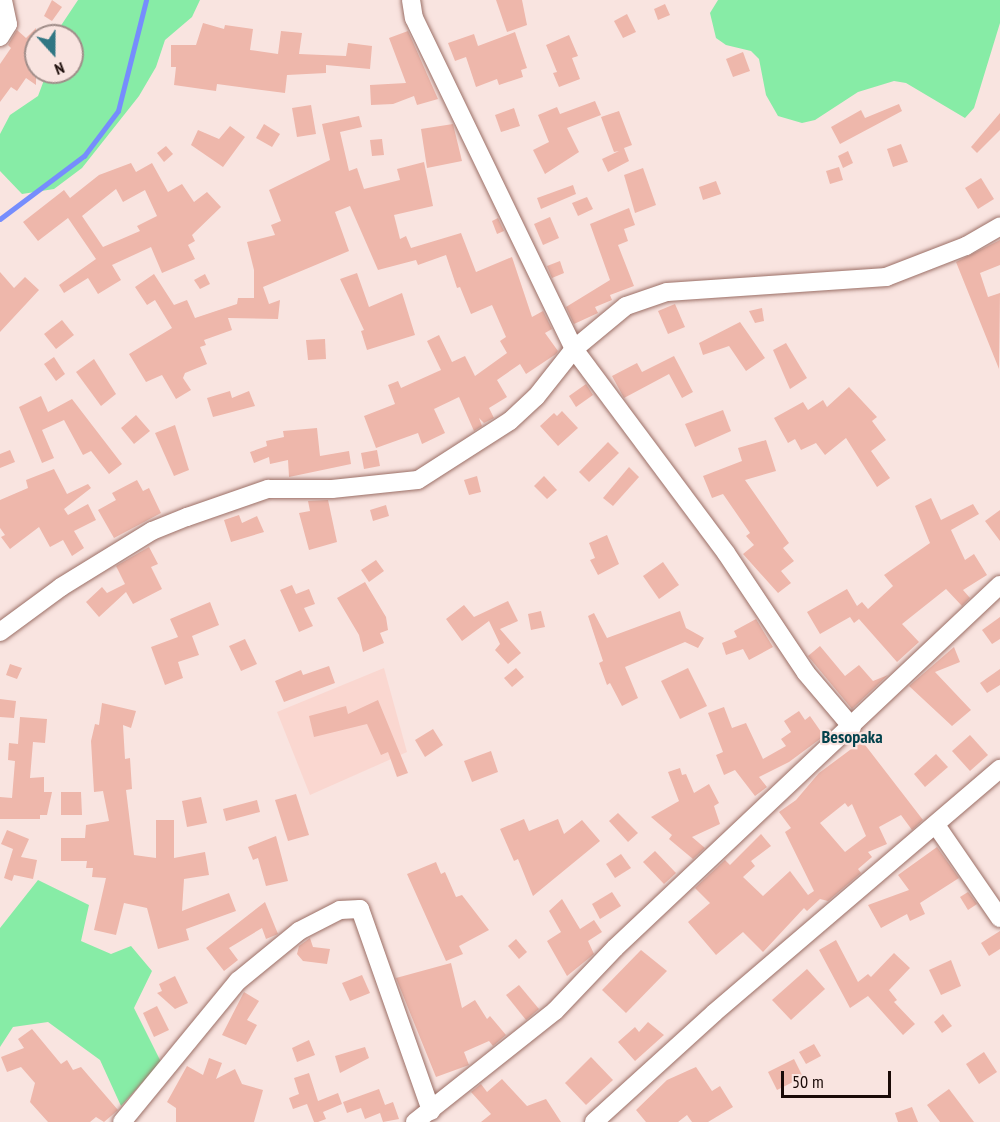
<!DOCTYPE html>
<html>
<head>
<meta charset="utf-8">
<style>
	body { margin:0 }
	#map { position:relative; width:1000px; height:1122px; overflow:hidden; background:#f9e4e0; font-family:"PT Sans Narrow",sans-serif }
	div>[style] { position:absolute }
	.built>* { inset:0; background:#fad7d0 }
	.green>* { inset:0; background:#87eca6 }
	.stream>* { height:4.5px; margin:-2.25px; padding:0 2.25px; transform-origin:2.25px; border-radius:2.25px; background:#768dfd }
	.building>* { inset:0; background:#eeb7ab }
	.roads { filter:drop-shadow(0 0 2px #9b6f66) drop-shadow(0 0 2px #9b6f66) }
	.minor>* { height:18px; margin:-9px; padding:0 9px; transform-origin:9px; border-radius:9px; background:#fff }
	span { translate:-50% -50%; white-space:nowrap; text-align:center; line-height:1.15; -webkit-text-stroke:4.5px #f9e4e0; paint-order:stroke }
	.neighbourhood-label { font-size:18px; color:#02424c; font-weight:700 }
	.north { position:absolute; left:24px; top:24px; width:60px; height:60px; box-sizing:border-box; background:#f9e4e0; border:2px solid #a08d89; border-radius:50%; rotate:159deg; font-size:16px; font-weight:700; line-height:24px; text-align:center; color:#1a0a07 }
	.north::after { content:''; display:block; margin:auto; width:21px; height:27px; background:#307683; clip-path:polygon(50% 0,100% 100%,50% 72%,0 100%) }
	.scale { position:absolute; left:781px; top:1071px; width:110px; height:27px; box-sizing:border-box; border:3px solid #1a0a07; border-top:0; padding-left:8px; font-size:18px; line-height:21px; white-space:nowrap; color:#1a0a07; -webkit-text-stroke:4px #f9e4e0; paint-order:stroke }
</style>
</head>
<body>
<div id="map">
	<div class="built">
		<div style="clip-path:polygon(384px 668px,407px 752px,310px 795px,277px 712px)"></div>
	</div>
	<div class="green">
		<div style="clip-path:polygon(78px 0,200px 0,192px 17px,165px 40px,156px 67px,139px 96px,82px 168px,54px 189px,22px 194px,0 171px,0 134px,10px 115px,38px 96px,47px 72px,72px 72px,72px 36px,54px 36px)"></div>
		<div style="clip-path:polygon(718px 0,1000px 0,1000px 23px,974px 108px,965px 118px,906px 83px,894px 81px,858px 92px,815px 120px,802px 123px,778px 116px,766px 95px,759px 59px,751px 51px,726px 45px,716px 38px,710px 13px)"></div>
		<div style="clip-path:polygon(38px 880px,89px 905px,81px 941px,111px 954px,131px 946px,152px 971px,134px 1008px,161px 1062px,121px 1106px,100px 1060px,48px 1022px,13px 1027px,0 1047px,0 928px)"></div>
	</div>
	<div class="stream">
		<div style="left:0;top:219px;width:105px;rotate:-36.9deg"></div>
		<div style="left:84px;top:156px;width:56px;rotate:-52.9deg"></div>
		<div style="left:118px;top:111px;width:114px;rotate:-75.8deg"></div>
	</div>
	<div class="building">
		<div style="clip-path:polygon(52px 0,62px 7px,52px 21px,44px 16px)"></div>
		<div style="clip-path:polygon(496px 0,522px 0,527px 25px,507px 32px)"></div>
		<div style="clip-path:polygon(665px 4px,670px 15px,658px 20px,654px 9px)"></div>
		<div style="clip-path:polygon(627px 14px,636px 32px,623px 38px,614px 21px)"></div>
		<div style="clip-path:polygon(203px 23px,224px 29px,225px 25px,253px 29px,250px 50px,278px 54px,281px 31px,302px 33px,299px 54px,346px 56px,348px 43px,372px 46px,370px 69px,326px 65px,326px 73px,287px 75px,285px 93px,217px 84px,216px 91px,174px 85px,176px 67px,171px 67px,171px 45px,196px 45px)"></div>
		<div style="clip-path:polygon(36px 28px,36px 85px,26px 78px,17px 91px,11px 87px,0 102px,0 64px,11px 48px,8px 45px,17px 30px,26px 38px)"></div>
		<div style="clip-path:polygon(408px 31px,438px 99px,417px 105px,414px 96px,393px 104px,371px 105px,370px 85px,406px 83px,389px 38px)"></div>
		<div style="clip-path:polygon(515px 32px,527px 68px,521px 70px,523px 77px,499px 85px,497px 79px,476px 87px,466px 57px,455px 61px,448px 43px,474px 34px,478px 46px)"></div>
		<div style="clip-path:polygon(569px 35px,578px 56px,572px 58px,580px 79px,559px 87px,553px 73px,557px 72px,546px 45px)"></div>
		<div style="clip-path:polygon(743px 52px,750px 71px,733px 77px,726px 59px)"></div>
		<div style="clip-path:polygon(595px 101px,601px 115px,567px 128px,579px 152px,545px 174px,533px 150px,549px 142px,538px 115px,557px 107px,560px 114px)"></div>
		<div style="clip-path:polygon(899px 104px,902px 111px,840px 144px,831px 127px,861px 110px,865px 118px)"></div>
		<div style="clip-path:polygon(311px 105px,316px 134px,297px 137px,292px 108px)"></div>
		<div style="clip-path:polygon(514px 108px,520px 126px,501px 132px,495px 115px)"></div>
		<div style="clip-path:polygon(619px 111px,632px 145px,624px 148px,629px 161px,608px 172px,602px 159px,619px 151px,614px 152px,601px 117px)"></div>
		<div style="clip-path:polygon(1000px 113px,1000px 130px,977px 153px,971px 147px)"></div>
		<div style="clip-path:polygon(359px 116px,362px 127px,340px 132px,349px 171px,357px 168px,364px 189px,400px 180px,397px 169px,424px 162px,433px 206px,394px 215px,400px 239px,406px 236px,411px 248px,461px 233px,476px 272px,512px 257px,532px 317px,543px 311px,552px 329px,545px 333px,558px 351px,556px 354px,526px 374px,520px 364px,497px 380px,507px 397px,489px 408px,494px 418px,484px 423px,479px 418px,482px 426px,474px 431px,459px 397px,434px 409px,445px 433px,422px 444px,418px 433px,376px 448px,364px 416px,395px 404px,388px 385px,398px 381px,401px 388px,441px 370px,427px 341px,439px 335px,452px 362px,465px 356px,475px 376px,507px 353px,500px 341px,506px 337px,492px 305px,471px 314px,460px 287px,457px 288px,446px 255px,418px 265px,416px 260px,378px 270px,350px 206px,335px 212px,349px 251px,263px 287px,269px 304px,280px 300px,278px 319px,228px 318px,232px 330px,204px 340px,206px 345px,200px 347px,207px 364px,185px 373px,183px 378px,191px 390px,176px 399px,162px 375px,146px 382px,129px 354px,172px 328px,155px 300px,147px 305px,135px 287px,154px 274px,174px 305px,187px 300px,195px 318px,237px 304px,238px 298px,254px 298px,254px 270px,247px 242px,275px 235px,271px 225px,281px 221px,269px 190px,330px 160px,322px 124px)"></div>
		<div style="clip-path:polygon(264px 124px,280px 134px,272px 147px,256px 138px)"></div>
		<div style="clip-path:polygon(453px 124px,462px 161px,427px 168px,421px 129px)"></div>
		<div style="clip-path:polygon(230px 126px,245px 137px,223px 167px,191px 145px,198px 130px,219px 139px)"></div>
		<div style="clip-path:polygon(382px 139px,384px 155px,372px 156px,370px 140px)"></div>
		<div style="clip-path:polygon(901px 144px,908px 162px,893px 167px,887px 149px)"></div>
		<div style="clip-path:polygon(166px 146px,173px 154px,164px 162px,157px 153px)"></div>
		<div style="clip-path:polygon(848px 151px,853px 163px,843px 168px,838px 156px)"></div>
		<div style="clip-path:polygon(evenodd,131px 163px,136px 172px,152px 163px,168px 192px,182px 184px,194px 202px,207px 192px,221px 207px,192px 235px,195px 241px,188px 245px,195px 259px,162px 273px,151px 247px,112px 265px,121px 280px,98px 294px,88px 278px,64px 293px,59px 285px,96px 259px,68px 218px,38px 241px,23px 222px,64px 190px,70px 198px,99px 175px,131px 163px,116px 189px,123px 202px,145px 190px,157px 216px,137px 226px,140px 231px,103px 247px,82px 216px,116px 189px)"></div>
		<div style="clip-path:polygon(839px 167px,843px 180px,830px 184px,826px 171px)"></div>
		<div style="clip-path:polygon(643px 168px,656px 205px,635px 213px,624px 175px)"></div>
		<div style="clip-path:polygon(981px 178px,994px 199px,978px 209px,965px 188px)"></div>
		<div style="clip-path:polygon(716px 181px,721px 194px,703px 200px,699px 187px)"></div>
		<div style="clip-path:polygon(573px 185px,576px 194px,541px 209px,537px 198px)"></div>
		<div style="clip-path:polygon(587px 197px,593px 209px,578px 216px,572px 203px)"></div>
		<div style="clip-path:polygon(629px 208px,635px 225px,624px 229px,628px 241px,618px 245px,634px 286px,610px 295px,612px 300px,595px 307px,598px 313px,574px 324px,566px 307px,610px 280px,590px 224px)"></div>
		<div style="clip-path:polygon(550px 217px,559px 238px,543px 245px,534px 224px)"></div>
		<div style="clip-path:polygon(498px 218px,504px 231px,497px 234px,492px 221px)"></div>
		<div style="clip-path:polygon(1000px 240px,1000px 265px,980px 273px,988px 297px,1000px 293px,999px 369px,956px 262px)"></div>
		<div style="clip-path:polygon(560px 261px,564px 273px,552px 278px,547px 266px)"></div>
		<div style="clip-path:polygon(0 272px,14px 288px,25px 277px,39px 290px,0 332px)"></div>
		<div style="clip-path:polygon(357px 273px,369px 307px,402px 293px,415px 335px,367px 350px,361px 331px,364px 330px,340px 279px)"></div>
		<div style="clip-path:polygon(205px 274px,210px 284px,200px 289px,194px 280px)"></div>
		<div style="clip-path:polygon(675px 304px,685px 327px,668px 334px,658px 311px)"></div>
		<div style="clip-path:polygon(762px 308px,764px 321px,755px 323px,749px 311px)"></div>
		<div style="clip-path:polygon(62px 320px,74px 335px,56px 349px,44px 334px)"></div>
		<div style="clip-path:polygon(740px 322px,765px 358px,746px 371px,729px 346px,703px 355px,699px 343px)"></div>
		<div style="clip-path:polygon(325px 339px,326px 359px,308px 360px,306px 340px)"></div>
		<div style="clip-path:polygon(786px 343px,807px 378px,790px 389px,773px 350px)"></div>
		<div style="clip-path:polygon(674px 356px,693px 392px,682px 398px,669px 374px,624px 398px,612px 376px,637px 363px,642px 372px)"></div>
		<div style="clip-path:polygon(54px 357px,65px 374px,56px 381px,44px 364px)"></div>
		<div style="clip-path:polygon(94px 359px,116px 394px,101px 406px,76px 372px)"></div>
		<div style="clip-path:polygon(586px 384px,593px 395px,576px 407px,569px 396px)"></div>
		<div style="clip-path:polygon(849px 387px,877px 417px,872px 421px,886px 440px,871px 451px,890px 478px,877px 487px,846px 438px,825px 455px,816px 443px,801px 450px,795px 439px,788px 443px,774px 418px,803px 402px,808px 410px,823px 400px,827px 407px)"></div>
		<div style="clip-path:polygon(230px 391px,232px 398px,249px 391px,255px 406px,213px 417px,207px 398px)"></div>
		<div style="clip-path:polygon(41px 396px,48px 412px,72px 399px,122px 464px,109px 474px,91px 451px,83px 455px,64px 420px,42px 430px,54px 458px,42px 463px,19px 407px)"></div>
		<div style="clip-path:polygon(723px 410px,731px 431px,695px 447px,685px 424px)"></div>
		<div style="clip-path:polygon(562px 411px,578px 428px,558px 446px,540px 426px,554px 413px,557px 416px)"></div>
		<div style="clip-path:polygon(136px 415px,150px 431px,134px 444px,121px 428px)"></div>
		<div style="clip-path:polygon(175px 425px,189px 470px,174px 476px,155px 433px)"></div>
		<div style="clip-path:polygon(317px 428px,320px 456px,349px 451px,351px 464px,289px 477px,288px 460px,270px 464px,269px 457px,254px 463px,250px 452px,267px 446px,266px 441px,284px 437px,283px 431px)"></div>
		<div style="clip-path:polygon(766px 440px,776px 471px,745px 480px,789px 543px,783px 548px,794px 561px,781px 571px,791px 583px,778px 593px,743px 554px,754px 545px,746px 536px,750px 533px,723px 494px,712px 498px,703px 476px,742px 461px,738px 448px)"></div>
		<div style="clip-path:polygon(608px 442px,619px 453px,589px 482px,579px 472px)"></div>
		<div style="clip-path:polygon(10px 450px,15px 462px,0 468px,0 454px)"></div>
		<div style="clip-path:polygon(377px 450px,380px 466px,364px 469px,361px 453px)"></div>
		<div style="clip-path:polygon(629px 467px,639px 477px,613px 506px,603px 498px)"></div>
		<div style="clip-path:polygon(54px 469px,67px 494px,88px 484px,91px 488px,64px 509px,68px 515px,88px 504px,96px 520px,74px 531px,84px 548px,72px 556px,63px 540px,50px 547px,39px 527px,10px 549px,1px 537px,5px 535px,0 528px,0 500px,28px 488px,26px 480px)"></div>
		<div style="clip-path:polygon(477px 476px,481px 492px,469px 495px,464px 480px)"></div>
		<div style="clip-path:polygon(544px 476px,557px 490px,547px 499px,534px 486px)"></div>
		<div style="clip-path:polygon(137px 480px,143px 491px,149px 488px,161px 513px,114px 538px,98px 510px,116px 500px,112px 493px)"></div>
		<div style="clip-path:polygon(931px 498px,941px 520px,973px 504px,979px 514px,951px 530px,965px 560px,974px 554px,987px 575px,963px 590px,970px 598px,962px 606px,946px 589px,902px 624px,919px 642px,897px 662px,859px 619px,854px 623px,850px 617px,820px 634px,807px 612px,847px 589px,857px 606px,862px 602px,868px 609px,893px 586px,884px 575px,930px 543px,915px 506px)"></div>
		<div style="clip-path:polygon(328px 500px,337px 542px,309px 550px,299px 513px,310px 511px,308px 501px)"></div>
		<div style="clip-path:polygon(386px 505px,389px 516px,373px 521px,370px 510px)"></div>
		<div style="clip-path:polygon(1000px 510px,1000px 541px,985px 521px)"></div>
		<div style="clip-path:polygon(239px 515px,242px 523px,257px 516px,264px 532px,231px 542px,224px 520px)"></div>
		<div style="clip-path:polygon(607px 535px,619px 564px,598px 575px,590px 560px,595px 558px,589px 543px)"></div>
		<div style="clip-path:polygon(149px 547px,158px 564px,151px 567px,162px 589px,133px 604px,126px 592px,99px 617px,86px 602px,102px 587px,107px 593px,125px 584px,116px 566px)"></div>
		<div style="clip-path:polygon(376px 560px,384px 571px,369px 582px,361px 570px)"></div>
		<div style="clip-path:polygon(663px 562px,679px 585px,659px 599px,643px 576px)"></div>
		<div style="clip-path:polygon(365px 582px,386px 617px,388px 630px,380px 633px,384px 643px,363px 652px,359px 635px,337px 598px)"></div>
		<div style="clip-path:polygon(292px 585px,296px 594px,309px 589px,315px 604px,304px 608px,313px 626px,299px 632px,280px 590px)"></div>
		<div style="clip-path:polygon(508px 601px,518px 621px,500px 629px,521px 653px,508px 664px,495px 650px,500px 644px,489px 621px,462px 641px,446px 619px,464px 605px,474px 617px)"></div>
		<div style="clip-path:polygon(210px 602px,219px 625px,192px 636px,199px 655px,178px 662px,183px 678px,165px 685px,151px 647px,178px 637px,170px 619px)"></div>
		<div style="clip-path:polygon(541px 611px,545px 627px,531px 630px,528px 614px)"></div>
		<div style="clip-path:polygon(680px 611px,686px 628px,704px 638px,698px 648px,685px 642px,625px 667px,638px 698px,622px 706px,610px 683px,607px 685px,599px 663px,603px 661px,588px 616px,594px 613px,607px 638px)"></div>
		<div style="clip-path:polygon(1000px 617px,1000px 639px,992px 644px,982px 630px)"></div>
		<div style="clip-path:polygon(756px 619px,773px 647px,749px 660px,743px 649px,726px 655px,722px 643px,737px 637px,734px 631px)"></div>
		<div style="clip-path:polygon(245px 639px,257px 664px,241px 671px,229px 646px)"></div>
		<div style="clip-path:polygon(820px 646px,845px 676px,859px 665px,873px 681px,888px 675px,852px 709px,808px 656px)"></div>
		<div style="clip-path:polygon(954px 647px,960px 662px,935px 672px,971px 710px,952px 726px,909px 686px)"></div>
		<div style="clip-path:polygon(10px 664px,22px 668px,17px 679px,6px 675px)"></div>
		<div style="clip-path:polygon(329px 666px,335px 683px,284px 702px,275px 681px,301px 670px,303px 675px)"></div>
		<div style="clip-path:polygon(516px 668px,524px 677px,512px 687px,504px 678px)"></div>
		<div style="clip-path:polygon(688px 668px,707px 706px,680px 719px,661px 681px)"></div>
		<div style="clip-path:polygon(1000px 669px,1000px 685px,987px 693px,980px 683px)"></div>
		<div style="clip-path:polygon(0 699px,16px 701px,14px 718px,0 717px)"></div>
		<div style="clip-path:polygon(378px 700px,408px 773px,397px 777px,388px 752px,381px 755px,367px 724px,314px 737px,309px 716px,346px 706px,348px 714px)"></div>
		<div style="clip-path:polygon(102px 703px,136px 711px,131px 728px,123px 725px,125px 759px,130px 758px,132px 789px,126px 790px,134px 855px,156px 858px,156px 820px,174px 820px,174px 858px,205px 852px,209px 875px,184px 879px,182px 911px,229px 893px,236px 911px,186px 929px,189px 940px,158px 949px,147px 908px,124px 903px,116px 935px,94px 930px,106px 878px,92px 877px,93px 868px,86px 868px,87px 861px,61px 861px,61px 838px,85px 838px,86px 825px,109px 821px,103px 791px,94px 792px,91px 741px,95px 724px,99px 725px)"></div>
		<div style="clip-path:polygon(724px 707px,732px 728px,746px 723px,763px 759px,786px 746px,781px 739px,791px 732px,784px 721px,799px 711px,805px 720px,810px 716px,824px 736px,789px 762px,759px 777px,767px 787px,755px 796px,735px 770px,724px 775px,716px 755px,723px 752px,708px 713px)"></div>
		<div style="clip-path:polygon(20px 717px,47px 719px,45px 743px,33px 742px,30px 778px,44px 777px,44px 792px,52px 792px,47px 815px,40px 815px,40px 819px,0 819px,0 797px,12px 798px,15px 761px,8px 760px,9px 743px,18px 744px)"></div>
		<div style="clip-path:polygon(433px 729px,443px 745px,425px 757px,415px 740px)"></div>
		<div style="clip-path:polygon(970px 735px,988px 755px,970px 771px,952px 751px)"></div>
		<div style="clip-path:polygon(evenodd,862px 741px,923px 820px,912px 830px,901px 815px,879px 827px,887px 844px,868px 852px,872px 857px,858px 869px,861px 873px,828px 901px,820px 899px,807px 911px,804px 908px,763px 952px,743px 932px,716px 955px,688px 922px,710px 903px,695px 888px,725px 860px,730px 865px,761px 834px,771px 846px,751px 861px,755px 866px,743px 877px,763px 896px,790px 871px,808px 895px,814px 891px,785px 832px,791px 828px,779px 812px,796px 800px,819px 773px,862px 741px,845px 803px,848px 807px,852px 804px,866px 836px,845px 852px,820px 823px,845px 803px)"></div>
		<div style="clip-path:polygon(491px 751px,498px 772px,472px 782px,464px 761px)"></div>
		<div style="clip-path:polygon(936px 754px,948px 767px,925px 787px,914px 774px)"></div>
		<div style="clip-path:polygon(680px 768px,682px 775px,686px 774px,694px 793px,709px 784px,719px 803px,714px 806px,720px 824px,692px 837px,705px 848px,693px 859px,669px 839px,672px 835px,651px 817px,679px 801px,668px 772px)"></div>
		<div style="clip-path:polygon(61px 792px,81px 792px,82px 815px,61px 815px)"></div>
		<div style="clip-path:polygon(296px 794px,309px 835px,288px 841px,275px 800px)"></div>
		<div style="clip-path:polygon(201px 797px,207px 823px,187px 827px,182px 801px)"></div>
		<div style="clip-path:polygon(257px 800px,260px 812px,226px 821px,223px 809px)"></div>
		<div style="clip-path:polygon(618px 813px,638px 833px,628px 842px,609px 821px)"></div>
		<div style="clip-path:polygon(524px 819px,529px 831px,558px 819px,564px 834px,582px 820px,600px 841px,533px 896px,518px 859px,514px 861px,500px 829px)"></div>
		<div style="clip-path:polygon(7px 830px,29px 839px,21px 857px,37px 860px,33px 879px,14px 875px,12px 881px,4px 878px,13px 849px,1px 844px)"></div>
		<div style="clip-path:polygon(276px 836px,288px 881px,266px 886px,258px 858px,253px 860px,248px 847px)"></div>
		<div style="clip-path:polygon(937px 847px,959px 878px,920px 903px,925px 914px,910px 921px,907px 914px,881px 928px,868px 905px,909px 890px,898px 875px)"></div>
		<div style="clip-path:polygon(655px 851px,676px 873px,664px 884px,643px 862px)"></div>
		<div style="clip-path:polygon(621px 854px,631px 868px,615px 878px,606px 864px)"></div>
		<div style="clip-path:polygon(436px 862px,441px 874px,445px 872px,456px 897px,462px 895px,489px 930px,459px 946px,463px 954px,446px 961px,407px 874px)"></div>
		<div style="clip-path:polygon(612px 892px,621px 906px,600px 919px,592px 904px)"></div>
		<div style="clip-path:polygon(968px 892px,977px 904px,968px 910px,960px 897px)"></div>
		<div style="clip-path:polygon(562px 899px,580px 929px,594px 920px,602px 932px,588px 941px,594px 954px,567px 976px,547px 941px,561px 932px,549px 911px)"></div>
		<div style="clip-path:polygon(265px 902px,278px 934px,266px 939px,262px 928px,229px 948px,238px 960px,224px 971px,206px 948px)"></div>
		<div style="clip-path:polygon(1000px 931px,1000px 949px,989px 956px,981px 943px)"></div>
		<div style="clip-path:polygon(310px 938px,313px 947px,330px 949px,327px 964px,303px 961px,297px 954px,299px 946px)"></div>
		<div style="clip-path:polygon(516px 939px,527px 952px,519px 959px,508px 946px)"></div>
		<div style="clip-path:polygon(836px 940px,858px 982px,868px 974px,871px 977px,894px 953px,910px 968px,889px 990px,897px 1000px,894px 1002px,915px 1024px,903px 1035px,868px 996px,850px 1008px,819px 950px)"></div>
		<div style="clip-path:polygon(641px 950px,667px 971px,626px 1013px,602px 990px)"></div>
		<div style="clip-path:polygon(951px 960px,961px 986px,941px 995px,929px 970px)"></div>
		<div style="clip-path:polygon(451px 963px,462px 1008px,475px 1000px,487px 1019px,490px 1016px,506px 1035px,493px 1046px,489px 1041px,464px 1052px,469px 1065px,436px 1077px,396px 978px)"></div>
		<div style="clip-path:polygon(807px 969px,825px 989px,791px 1020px,772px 1000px)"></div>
		<div style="clip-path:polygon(362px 975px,370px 993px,350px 1001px,342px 983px)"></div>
		<div style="clip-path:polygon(175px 976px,188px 1003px,175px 1009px,157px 993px,162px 991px,159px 984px)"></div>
		<div style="clip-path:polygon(519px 985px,539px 1009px,526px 1020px,506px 995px)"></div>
		<div style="clip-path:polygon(244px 992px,259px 1001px,247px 1020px,257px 1025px,246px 1045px,222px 1035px)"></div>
		<div style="clip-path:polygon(157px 1006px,169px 1030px,154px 1037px,143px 1013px)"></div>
		<div style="clip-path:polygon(943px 1014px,952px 1026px,942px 1033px,934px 1022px)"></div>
		<div style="clip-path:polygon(648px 1022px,664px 1035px,635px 1061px,618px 1042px,635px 1027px,639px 1032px)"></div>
		<div style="clip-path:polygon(32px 1029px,61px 1064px,67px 1060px,73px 1070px,81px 1067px,118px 1110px,104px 1122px,96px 1117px,90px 1122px,48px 1122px,30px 1102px,35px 1083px,21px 1067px,7px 1072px,1px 1057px,24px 1048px,18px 1039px)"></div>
		<div style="clip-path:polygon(309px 1040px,315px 1055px,297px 1062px,292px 1048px)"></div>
		<div style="clip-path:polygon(814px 1044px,821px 1056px,806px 1064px,799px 1052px)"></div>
		<div style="clip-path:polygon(365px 1047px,369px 1058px,340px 1073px,335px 1056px)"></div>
		<div style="clip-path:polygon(984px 1052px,997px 1072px,979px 1084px,966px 1064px)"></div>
		<div style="clip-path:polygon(591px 1057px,613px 1080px,586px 1105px,565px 1083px)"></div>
		<div style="clip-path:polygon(209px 1058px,222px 1063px,216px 1079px,235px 1069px,242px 1084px,263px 1090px,254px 1122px,176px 1122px,176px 1108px,167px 1102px,187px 1066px,203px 1075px)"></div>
		<div style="clip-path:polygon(794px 1059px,803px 1077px,777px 1090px,768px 1072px)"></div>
		<div style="clip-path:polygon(696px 1067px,712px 1091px,720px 1086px,733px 1107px,708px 1122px,692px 1122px,687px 1115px,678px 1122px,646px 1122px,636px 1110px,667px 1080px)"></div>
		<div style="clip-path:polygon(309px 1073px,318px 1101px,338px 1093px,342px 1104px,323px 1112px,326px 1119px,318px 1122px,314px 1122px,307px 1104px,293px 1109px,289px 1098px,299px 1094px,294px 1078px)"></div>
		<div style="clip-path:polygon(502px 1079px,527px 1106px,546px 1099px,561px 1122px,481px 1122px,491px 1114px,471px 1092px,481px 1084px,487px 1092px)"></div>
		<div style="clip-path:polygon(379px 1089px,385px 1105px,393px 1102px,399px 1119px,383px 1122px,380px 1113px,365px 1119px,361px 1108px,347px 1113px,343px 1102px)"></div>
		<div style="clip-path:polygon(949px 1089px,974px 1122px,940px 1122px,927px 1105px)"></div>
		<div style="clip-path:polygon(912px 1107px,918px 1122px,898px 1122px,895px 1113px)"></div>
	</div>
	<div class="roads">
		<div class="minor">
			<div style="left:411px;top:0;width:18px;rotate:81deg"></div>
			<div style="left:414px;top:18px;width:368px;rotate:64.2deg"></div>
			<div style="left:574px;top:349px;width:254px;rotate:53.3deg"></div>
			<div style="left:726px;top:553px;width:144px;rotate:56.3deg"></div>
			<div style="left:806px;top:673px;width:71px;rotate:49.6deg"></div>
			<div style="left:0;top:37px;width:15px;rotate:-58deg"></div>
			<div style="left:8px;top:24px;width:25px;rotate:-102deg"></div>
			<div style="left:0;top:632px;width:76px;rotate:-36.4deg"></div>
			<div style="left:61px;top:587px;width:107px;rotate:-31.6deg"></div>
			<div style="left:152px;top:531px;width:38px;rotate:-22deg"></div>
			<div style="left:187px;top:517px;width:86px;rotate:-19.1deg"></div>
			<div style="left:268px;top:489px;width:64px"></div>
			<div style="left:332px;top:489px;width:86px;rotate:-6deg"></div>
			<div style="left:418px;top:480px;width:109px;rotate:-32.7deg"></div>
			<div style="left:510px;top:421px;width:35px;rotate:-43deg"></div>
			<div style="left:536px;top:397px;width:61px;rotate:-51.6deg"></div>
			<div style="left:574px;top:349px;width:67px;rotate:-39.6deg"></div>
			<div style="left:626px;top:306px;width:43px;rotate:-18.9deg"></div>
			<div style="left:667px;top:292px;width:220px;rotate:-3.9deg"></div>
			<div style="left:886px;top:277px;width:86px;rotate:-21.2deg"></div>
			<div style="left:966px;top:246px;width:39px;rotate:-30deg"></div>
			<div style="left:936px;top:825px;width:113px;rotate:55.5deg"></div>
			<div style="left:122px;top:1122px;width:183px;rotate:-50.6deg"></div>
			<div style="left:238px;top:981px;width:79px;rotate:-39.3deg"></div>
			<div style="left:299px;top:931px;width:46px;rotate:-27.1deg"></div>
			<div style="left:340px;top:910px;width:20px;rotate:-3deg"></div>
			<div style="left:360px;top:909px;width:214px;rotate:70.6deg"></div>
			<div style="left:415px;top:1122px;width:179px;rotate:-38.4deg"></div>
			<div style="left:555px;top:1011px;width:87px;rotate:-46.4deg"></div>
			<div style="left:615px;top:948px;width:529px;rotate:-43.32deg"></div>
			<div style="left:594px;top:1122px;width:162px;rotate:-42.2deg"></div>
			<div style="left:714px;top:1013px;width:376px;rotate:-40.5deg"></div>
		</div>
	</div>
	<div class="neighbourhood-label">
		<span style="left:852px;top:737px">Besopaka</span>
	</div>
	<div class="north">N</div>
	<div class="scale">50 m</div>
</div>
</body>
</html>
